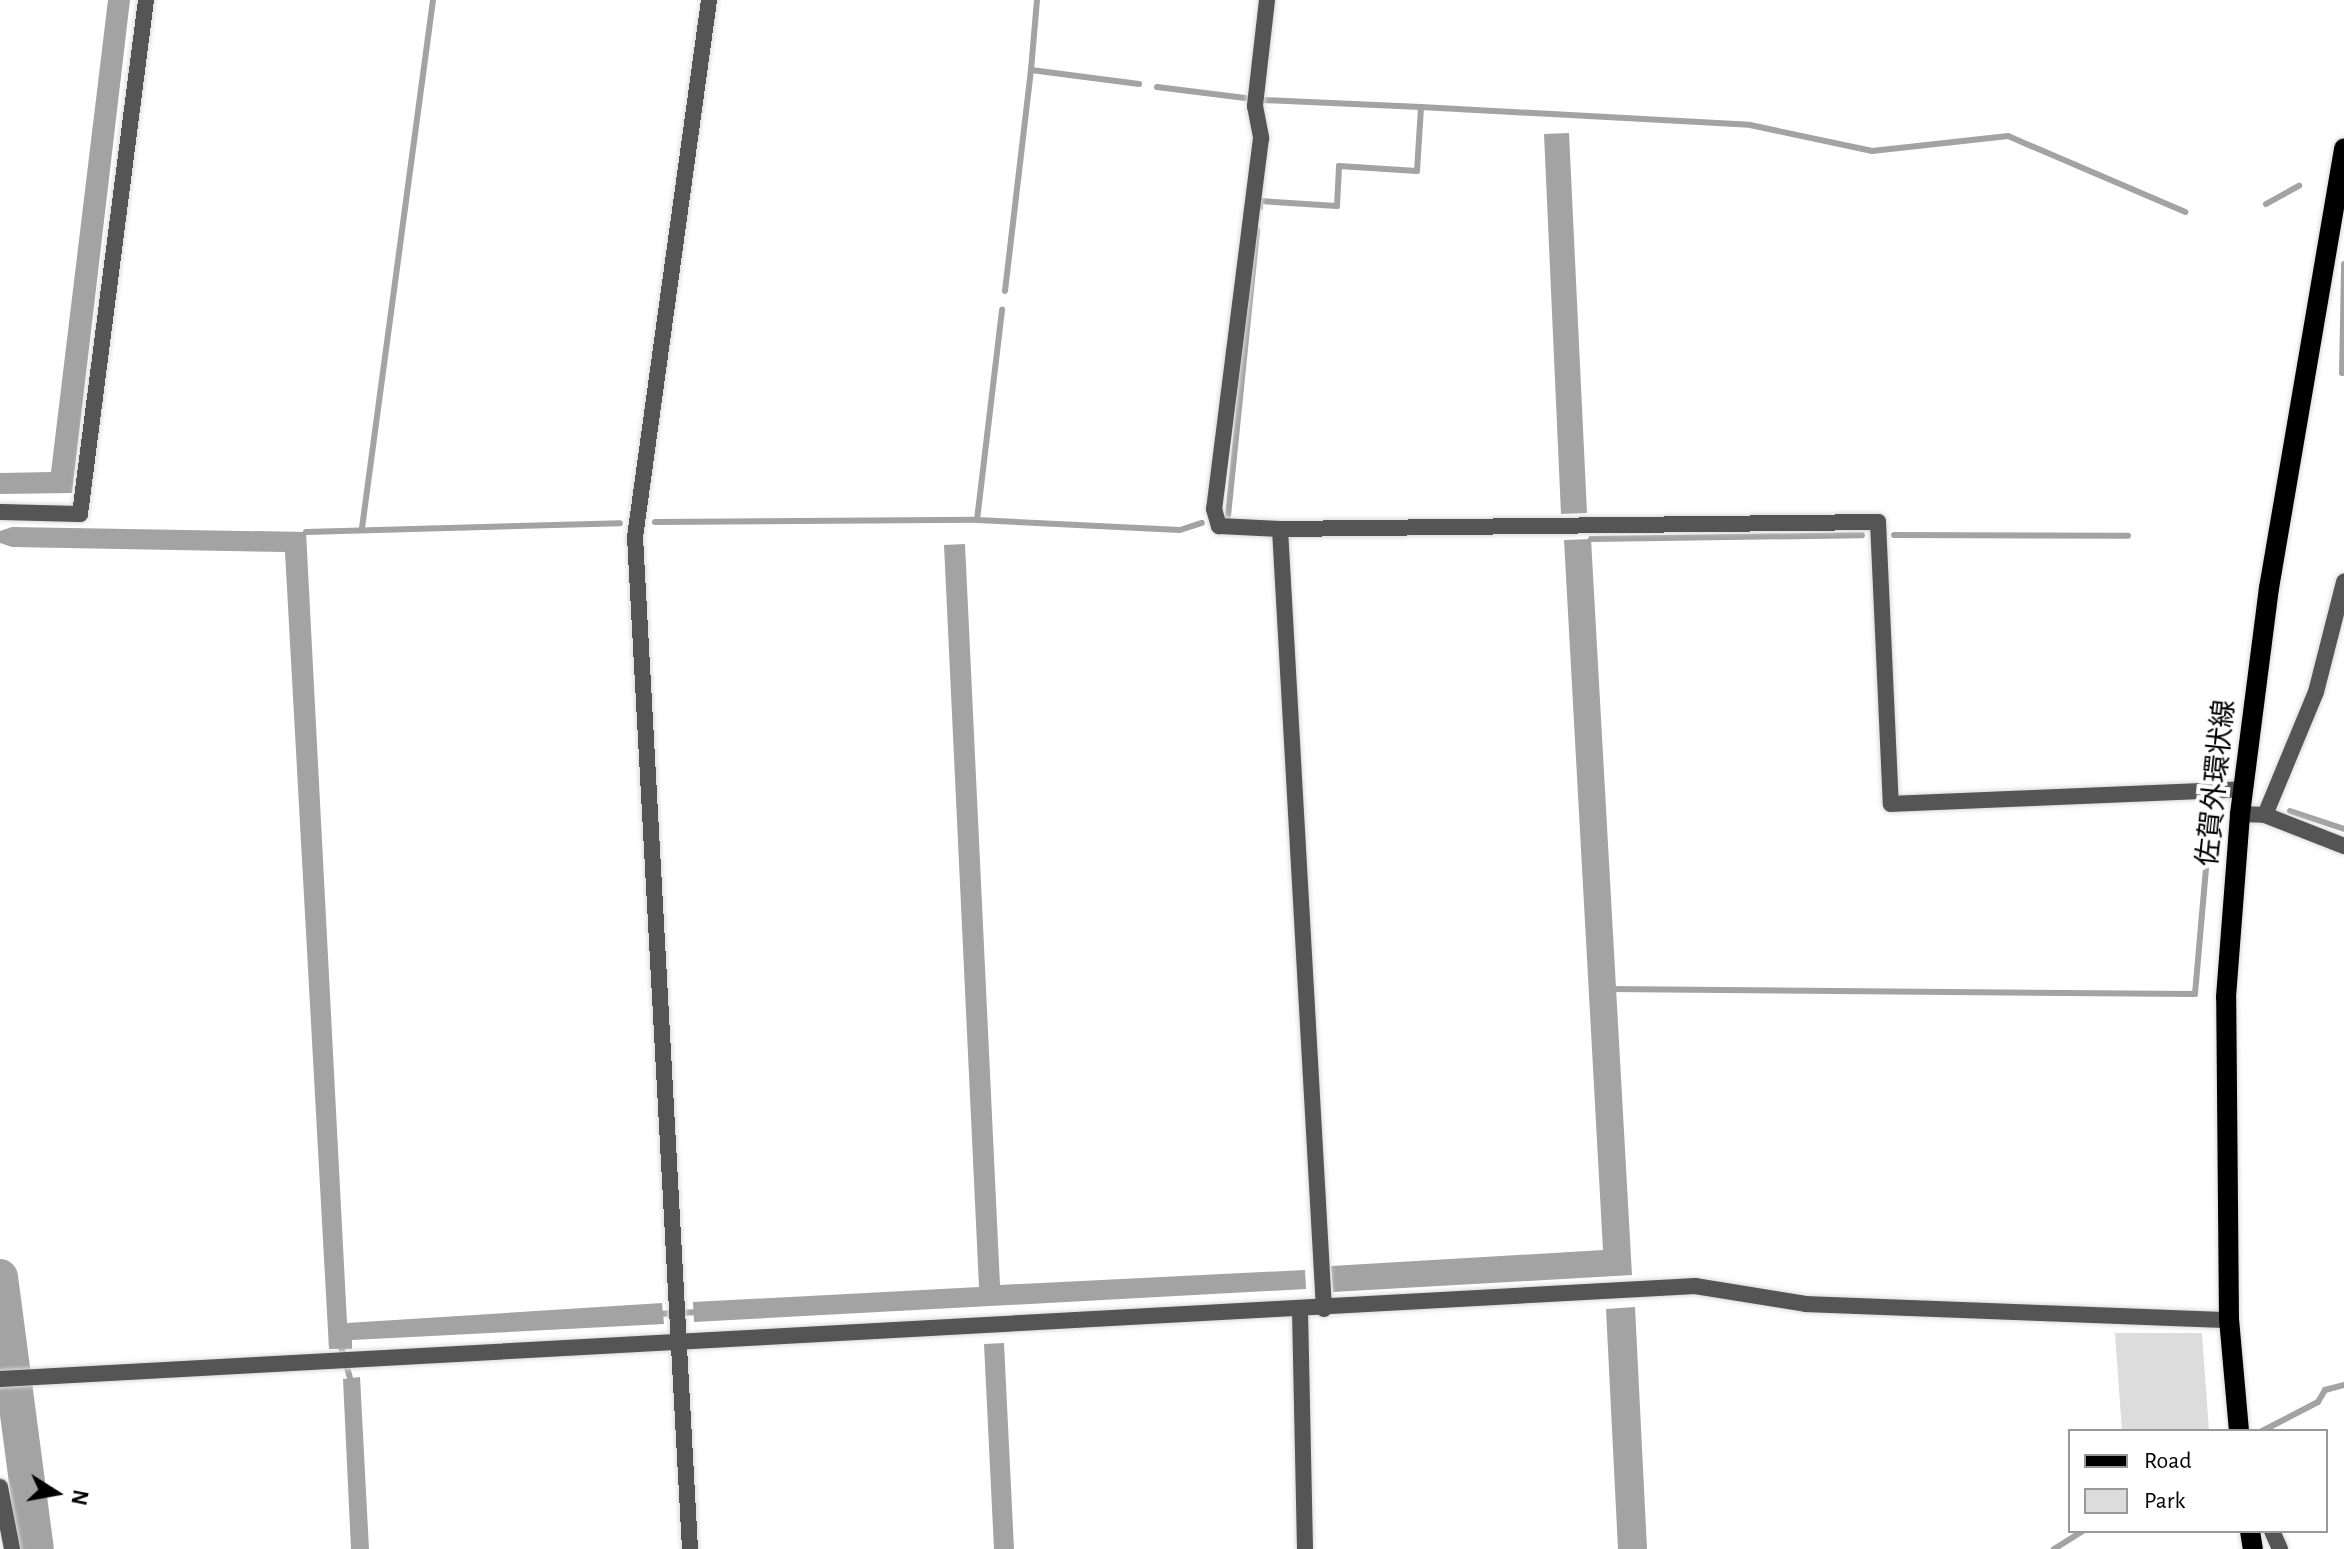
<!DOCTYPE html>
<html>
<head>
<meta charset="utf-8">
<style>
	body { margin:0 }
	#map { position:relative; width:2344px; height:1549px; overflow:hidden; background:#fff; font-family:"Alegreya Sans","Noto Sans JP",sans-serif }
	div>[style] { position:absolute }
	.green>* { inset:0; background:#dcdcdc }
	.water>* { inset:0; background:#a3a3a3 }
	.stream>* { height:6px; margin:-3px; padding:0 3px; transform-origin:3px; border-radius:3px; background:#a3a3a3 }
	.river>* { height:36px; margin:-18px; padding:0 18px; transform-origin:18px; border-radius:18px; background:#a3a3a3 }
	.roads { filter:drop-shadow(0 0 2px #dbdbdb) drop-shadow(0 0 2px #dbdbdb) }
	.minor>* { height:16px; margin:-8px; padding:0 8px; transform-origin:8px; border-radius:8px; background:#555 }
	.primary>* { height:20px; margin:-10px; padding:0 10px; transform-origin:10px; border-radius:10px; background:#000 }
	span { translate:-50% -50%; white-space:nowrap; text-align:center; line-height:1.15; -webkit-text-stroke:8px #fff; paint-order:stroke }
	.street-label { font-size:28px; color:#000 }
	.legend { position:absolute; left:2068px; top:1429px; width:260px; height:104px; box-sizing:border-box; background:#fff; border:2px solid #999; margin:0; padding:10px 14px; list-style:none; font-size:24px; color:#000 }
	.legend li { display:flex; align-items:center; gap:16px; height:40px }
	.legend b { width:40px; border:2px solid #999 }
	.north { position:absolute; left:16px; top:1453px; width:80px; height:80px; -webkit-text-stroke:6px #fff; paint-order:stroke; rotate:101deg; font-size:22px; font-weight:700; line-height:32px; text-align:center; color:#000 }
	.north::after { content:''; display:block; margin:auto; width:28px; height:36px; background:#000; clip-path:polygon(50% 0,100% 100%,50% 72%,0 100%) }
</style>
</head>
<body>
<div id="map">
	<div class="green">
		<div style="clip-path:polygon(2115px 1333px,2202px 1333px,2209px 1431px,2122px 1431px)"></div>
	</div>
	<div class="water">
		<div style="clip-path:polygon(108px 0,130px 0,72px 493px,0 494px,0 473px,51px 472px)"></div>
		<div style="clip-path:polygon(1569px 133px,1587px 513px,1561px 514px,1544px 134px)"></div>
		<div style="clip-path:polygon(12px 527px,306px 532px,347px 1323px,662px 1303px,664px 1324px,352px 1340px,352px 1349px,329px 1349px,285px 552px,12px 547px,0 543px,0 531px)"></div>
		<div style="clip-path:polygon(1591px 539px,1632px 1275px,1333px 1292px,1331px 1266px,1603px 1250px,1564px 540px)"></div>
		<div style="clip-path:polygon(965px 544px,1000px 1285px,1305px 1270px,1306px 1289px,694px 1322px,693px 1302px,979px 1287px,944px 545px)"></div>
		<div style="clip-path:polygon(1635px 1307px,1647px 1549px,1618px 1549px,1606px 1309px)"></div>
		<div style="clip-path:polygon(1004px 1343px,1014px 1549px,994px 1549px,984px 1344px)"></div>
		<div style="clip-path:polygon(360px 1377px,369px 1549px,351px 1549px,343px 1379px)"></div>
	</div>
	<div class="stream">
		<div style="left:1037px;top:0;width:70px;rotate:94.9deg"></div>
		<div style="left:1031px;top:70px;width:109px;rotate:7.4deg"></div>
		<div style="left:1157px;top:87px;width:89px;rotate:7.1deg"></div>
		<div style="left:1263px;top:100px;width:158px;rotate:2.5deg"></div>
		<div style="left:2266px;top:204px;width:38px;rotate:-29deg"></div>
		<div style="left:1260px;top:207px;width:6px;rotate:-90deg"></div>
		<div style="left:1260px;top:201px;width:77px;rotate:3.7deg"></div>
		<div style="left:1337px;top:206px;width:40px;rotate:-87.1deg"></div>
		<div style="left:1339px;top:166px;width:78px;rotate:3.7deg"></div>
		<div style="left:1417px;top:171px;width:64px;rotate:-86.4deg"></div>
		<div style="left:1421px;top:107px;width:329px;rotate:3.1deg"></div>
		<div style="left:1750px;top:125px;width:125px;rotate:12deg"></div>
		<div style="left:1872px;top:151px;width:137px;rotate:-6.3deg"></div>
		<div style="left:2008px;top:136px;width:193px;rotate:23.2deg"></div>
		<div style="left:1005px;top:291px;width:223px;rotate:-83.3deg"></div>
		<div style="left:2342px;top:373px;width:109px;rotate:-88.9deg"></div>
		<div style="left:1228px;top:516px;width:287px;rotate:-84.2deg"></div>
		<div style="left:977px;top:520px;width:212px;rotate:-83.2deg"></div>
		<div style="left:655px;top:522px;width:322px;rotate:-0.4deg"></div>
		<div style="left:977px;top:520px;width:203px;rotate:2.8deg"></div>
		<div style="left:1180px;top:530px;width:23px;rotate:-18deg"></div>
		<div style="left:362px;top:528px;width:533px;rotate:-82.34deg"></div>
		<div style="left:306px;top:532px;width:314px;rotate:-1.6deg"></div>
		<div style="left:1894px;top:535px;width:234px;rotate:0.2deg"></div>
		<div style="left:1591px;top:539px;width:271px;rotate:-0.8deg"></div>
		<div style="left:2290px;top:811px;width:57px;rotate:18.4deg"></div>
		<div style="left:1608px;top:989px;width:587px;rotate:0.49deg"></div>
		<div style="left:2195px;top:994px;width:196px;rotate:-85deg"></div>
		<div style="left:658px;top:1314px;width:41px;rotate:-2.8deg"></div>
		<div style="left:340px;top:1343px;width:36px;rotate:74deg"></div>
		<div style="left:2262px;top:1431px;width:63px;rotate:-27.4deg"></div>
		<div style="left:2318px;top:1402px;width:14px;rotate:-60deg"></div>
		<div style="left:2325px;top:1390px;width:20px;rotate:-15deg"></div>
		<div style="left:2054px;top:1549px;width:34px;rotate:-32deg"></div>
	</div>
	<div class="river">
		<div style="left:0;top:1277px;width:274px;rotate:82.5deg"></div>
	</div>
	<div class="roads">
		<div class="minor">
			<div style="left:1267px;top:0;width:107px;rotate:96.5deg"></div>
			<div style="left:1255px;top:106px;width:33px;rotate:79deg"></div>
			<div style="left:1261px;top:138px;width:374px;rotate:97.2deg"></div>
			<div style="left:1214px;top:509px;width:18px;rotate:74deg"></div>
			<div style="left:1219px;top:526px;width:61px;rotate:2.8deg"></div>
			<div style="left:0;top:512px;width:80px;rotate:1.4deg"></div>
			<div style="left:80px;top:514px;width:518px;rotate:-82.68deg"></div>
			<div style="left:2240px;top:814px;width:25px;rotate:2deg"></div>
			<div style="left:2265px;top:815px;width:85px;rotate:21.4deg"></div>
			<div style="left:2265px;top:815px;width:133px;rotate:-67.5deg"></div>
			<div style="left:2316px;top:692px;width:114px;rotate:-75.7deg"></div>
			<div style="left:1324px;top:1309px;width:781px;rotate:-93.23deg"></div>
			<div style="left:1280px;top:529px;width:598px;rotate:-0.67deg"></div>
			<div style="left:1878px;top:522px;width:282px;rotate:87.4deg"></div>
			<div style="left:1891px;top:804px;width:351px;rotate:-2.4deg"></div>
			<div style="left:1300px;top:1310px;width:239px;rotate:88.8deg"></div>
			<div style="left:0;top:1379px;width:1698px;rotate:-3.14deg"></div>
			<div style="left:1695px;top:1286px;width:112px;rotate:9.2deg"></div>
			<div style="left:1806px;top:1304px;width:423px;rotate:2.2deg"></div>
			<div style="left:0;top:1487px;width:63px;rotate:79deg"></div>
			<div style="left:2272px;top:1531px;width:20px;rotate:66deg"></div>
			<div style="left:690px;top:1549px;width:1013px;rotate:-93.11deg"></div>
			<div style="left:635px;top:537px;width:542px;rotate:-82.15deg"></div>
		</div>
		<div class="primary">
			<div style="left:2239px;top:1431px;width:111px;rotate:-95.1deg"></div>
			<div style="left:2229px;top:1320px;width:323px;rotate:-90.5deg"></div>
			<div style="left:2226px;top:997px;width:184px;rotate:-85.6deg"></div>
			<div style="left:2240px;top:814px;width:228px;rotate:-82.7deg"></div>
			<div style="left:2269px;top:588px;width:446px;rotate:-80.3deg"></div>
			<div style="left:2250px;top:1531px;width:18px;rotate:81deg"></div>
		</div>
	</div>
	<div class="street-label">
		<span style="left:2217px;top:783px;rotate:-84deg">佐賀外環状線</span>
	</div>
	<ul class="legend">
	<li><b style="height:10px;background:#000"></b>Road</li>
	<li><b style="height:22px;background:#dcdcdc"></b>Park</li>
	</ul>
	<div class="north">N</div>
</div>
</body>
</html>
